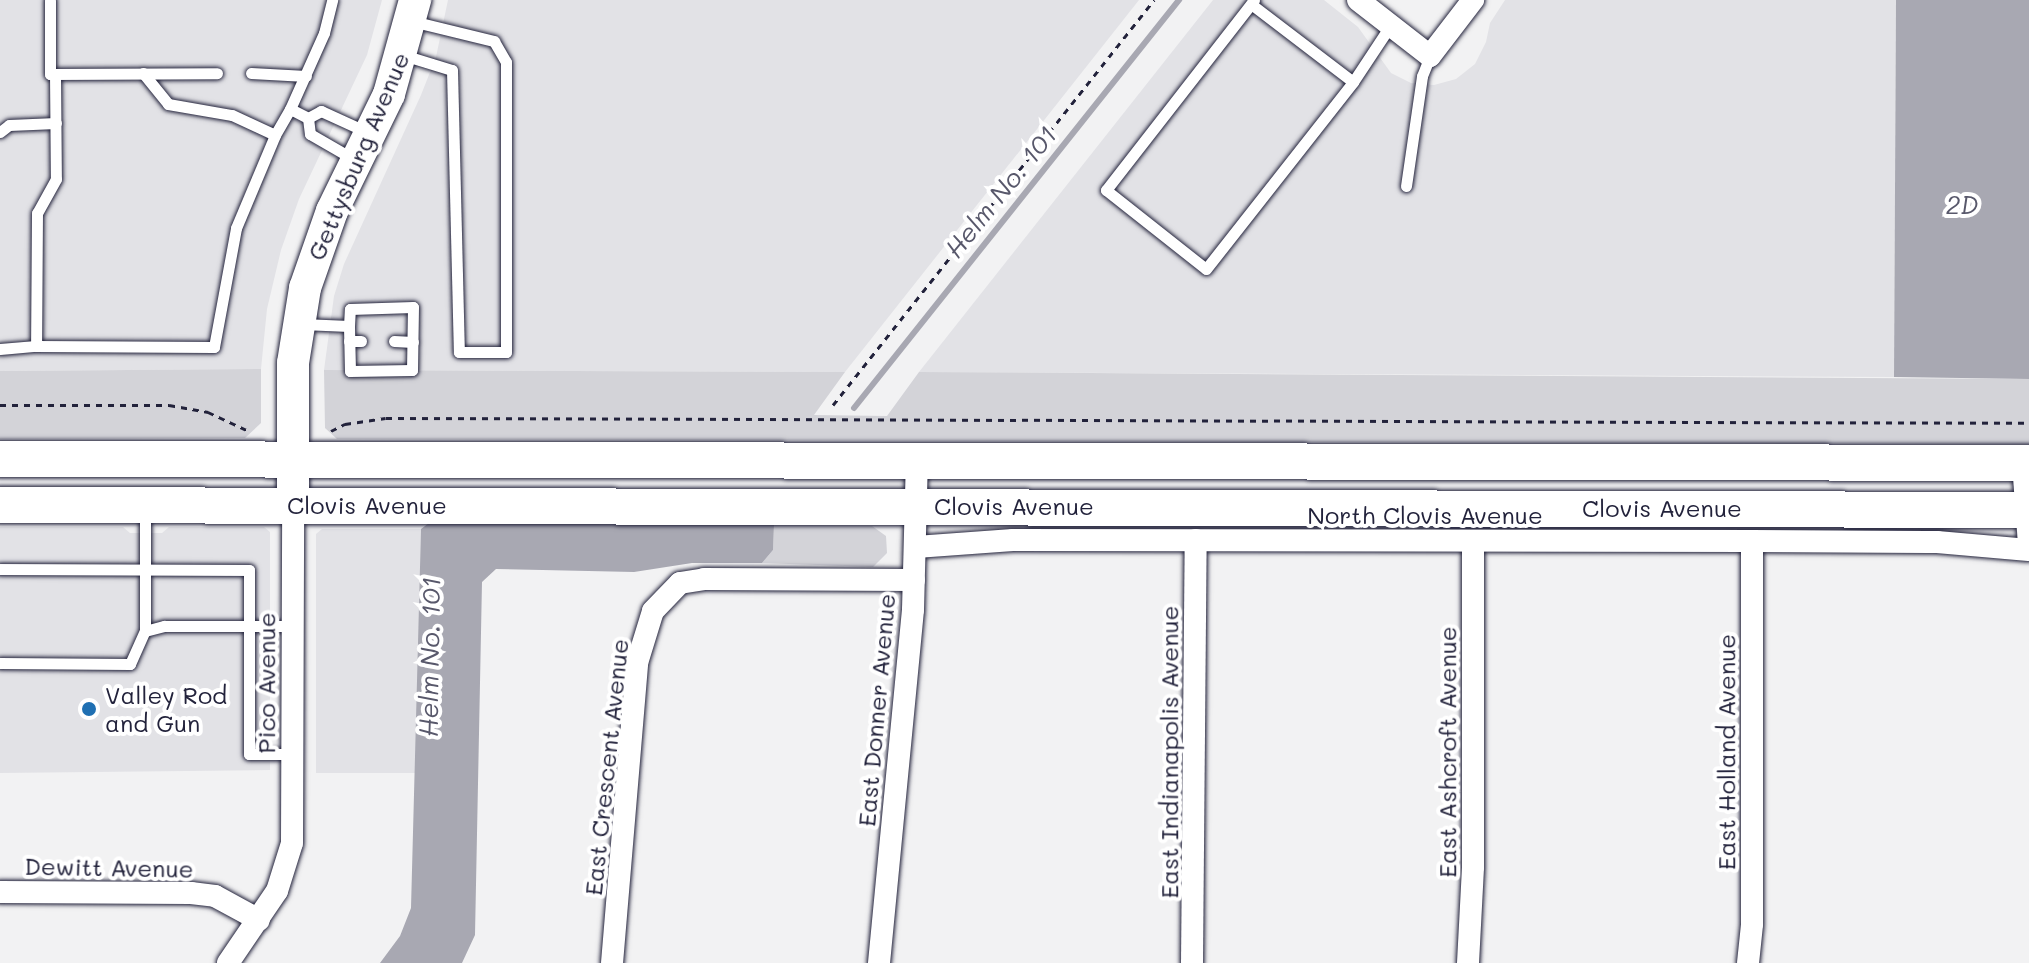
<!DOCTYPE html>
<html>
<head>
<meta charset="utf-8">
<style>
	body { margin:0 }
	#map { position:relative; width:2029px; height:963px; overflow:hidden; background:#f2f2f3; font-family:Mali,sans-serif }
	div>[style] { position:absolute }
	.built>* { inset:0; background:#e2e2e6 }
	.green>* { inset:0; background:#d3d3d8 }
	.water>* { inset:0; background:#a8a8b2 }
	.stream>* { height:6px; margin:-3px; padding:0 3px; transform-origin:3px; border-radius:3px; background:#a8a8b2 }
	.path>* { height:3px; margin-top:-1.5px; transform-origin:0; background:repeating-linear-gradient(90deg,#22223b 0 6px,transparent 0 12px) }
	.roads { filter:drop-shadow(0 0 2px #22223b) drop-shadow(0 0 2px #22223b) }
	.lane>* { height:11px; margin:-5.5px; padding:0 5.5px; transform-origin:5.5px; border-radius:5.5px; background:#fff }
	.street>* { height:22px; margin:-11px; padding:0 11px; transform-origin:11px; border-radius:11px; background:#fff }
	.secondary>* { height:32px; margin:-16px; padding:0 16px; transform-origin:16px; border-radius:16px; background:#fff }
	.primary>* { height:36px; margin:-18px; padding:0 18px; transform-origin:18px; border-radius:18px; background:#fff }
	.dots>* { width:22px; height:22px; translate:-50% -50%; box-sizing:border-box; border:4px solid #fff; border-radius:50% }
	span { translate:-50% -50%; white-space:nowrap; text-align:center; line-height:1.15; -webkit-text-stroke:8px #fff; paint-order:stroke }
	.street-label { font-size:24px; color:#22223b }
	.poi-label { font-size:24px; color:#22223b }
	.left { translate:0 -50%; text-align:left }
	.water-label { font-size:26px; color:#58586b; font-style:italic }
</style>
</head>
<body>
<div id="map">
	<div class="built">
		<div style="clip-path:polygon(0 0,382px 0,367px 55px,299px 199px,281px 250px,267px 309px,261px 369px,0 371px)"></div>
		<div style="clip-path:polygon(448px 0,1139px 0,845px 372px,324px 370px,334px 296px,344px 264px,421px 95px,436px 57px)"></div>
		<div style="clip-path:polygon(1213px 0,1324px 0,1358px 27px,1391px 73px,1411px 83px,1434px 85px,1456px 79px,1475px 64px,1486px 42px,1490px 23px,1505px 0,1896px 0,1894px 377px,919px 372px)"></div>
		<div style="clip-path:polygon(0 527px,123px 527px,130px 533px,162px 533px,169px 527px,264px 527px,270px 532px,270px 770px,0 773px)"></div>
		<div style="clip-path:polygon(322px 529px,421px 529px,416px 773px,316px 773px,316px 534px)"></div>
	</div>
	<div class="green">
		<div style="clip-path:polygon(261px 369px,261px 423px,245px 438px,0 439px,0 371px)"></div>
		<div style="clip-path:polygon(324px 370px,845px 372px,814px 415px,887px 416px,919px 372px,2029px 379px,2029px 444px,337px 439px,325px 428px)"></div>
		<div style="clip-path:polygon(774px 525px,872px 526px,886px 536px,887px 553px,873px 567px,762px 563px,773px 550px)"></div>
	</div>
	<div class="water">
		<div style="clip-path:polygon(1896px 0,2029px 0,2029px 379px,1894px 377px)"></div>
		<div style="clip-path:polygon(429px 523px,774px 525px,773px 550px,762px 563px,692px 563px,634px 572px,496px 569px,482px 582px,475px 935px,462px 963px,380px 963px,400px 936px,411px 908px,421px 529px)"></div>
	</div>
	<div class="stream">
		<div style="left:854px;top:408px;width:522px;rotate:-51.46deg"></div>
	</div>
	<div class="path">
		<div style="left:0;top:405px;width:169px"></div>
		<div style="left:169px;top:405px;width:40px;rotate:10deg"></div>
		<div style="left:208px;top:412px;width:47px;rotate:24.9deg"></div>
		<div style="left:833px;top:405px;width:517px;rotate:-51.6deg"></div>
		<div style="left:331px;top:431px;width:16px;rotate:-27deg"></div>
		<div style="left:345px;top:424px;width:41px;rotate:-8.3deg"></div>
		<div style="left:386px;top:418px;width:1643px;rotate:0.17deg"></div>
	</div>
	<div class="roads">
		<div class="lane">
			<div style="left:50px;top:0;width:74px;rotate:90deg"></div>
			<div style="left:50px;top:74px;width:167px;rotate:-0.3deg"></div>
			<div style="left:1254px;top:0;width:241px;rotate:127.9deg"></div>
			<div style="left:1106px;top:190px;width:127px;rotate:38.3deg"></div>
			<div style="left:1206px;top:269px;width:238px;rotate:-51.8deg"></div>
			<div style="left:1353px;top:82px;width:67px;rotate:-56.5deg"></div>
			<div style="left:1251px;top:4px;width:128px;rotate:37.4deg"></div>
			<div style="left:403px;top:55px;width:51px;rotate:17deg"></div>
			<div style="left:452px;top:70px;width:282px;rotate:88.6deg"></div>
			<div style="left:459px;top:352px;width:47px"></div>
			<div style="left:506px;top:352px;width:290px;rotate:-90deg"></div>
			<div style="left:506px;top:62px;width:24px;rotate:-120deg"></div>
			<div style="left:494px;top:41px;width:84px;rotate:-166.3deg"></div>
			<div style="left:143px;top:73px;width:40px;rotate:51deg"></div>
			<div style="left:168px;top:104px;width:65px;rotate:9.8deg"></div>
			<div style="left:232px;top:115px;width:47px;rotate:24.9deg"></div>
			<div style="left:275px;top:135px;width:30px;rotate:-60deg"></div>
			<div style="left:251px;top:73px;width:55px;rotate:3.1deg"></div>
			<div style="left:55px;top:74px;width:105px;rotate:89.5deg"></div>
			<div style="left:56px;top:179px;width:39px;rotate:119deg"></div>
			<div style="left:37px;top:213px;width:133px;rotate:90.4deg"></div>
			<div style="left:36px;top:346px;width:178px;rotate:0.3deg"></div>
			<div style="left:214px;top:347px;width:121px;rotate:-79.5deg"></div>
			<div style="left:236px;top:228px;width:101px;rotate:-67.2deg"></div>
			<div style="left:308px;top:118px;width:20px;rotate:-153deg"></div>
			<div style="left:290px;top:109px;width:83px;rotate:-65.9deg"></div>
			<div style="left:324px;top:33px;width:34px;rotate:-76deg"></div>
			<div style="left:308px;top:118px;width:16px;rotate:83deg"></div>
			<div style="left:310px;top:134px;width:52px;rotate:30deg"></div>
			<div style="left:308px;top:118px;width:15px;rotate:-28deg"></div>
			<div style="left:321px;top:111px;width:53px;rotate:24.6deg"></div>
			<div style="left:0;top:132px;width:11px;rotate:-38deg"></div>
			<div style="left:9px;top:125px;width:47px;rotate:-2.4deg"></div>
			<div style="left:1406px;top:186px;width:111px;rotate:-81.7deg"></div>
			<div style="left:1422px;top:76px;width:22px;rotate:-68deg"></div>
			<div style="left:302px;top:324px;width:47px;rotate:2.4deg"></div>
			<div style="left:349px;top:326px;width:17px;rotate:-87deg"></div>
			<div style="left:350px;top:309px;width:63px;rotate:-1.8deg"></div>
			<div style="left:413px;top:307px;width:63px;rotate:90.9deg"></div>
			<div style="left:412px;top:370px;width:62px;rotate:179.1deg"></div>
			<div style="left:350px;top:371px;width:45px;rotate:-91.3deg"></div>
			<div style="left:349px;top:341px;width:12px"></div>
			<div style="left:394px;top:341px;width:19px;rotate:3deg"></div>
			<div style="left:0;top:349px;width:36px;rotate:-5deg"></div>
			<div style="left:0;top:569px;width:249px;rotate:0.2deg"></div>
			<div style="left:249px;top:570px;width:184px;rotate:90deg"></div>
			<div style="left:249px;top:754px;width:43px"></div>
			<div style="left:145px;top:631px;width:121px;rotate:-90deg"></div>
			<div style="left:0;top:663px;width:130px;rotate:0.4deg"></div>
			<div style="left:130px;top:664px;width:36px;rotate:-66deg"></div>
			<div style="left:145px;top:631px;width:20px;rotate:-15deg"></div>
			<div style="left:164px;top:626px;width:128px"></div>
		</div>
		<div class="street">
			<div style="left:1358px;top:0;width:91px;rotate:37.9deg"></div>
			<div style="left:1430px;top:56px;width:71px;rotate:-52.5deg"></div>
			<div style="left:2023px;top:463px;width:82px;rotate:85.8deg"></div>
			<div style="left:916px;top:547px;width:97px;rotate:-4.1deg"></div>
			<div style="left:1013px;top:540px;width:739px;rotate:0.08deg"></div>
			<div style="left:1752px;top:541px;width:185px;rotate:0.3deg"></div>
			<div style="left:1937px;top:542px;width:92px;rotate:5deg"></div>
			<div style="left:0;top:892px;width:191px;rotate:0.3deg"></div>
			<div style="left:191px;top:893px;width:24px;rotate:7deg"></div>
			<div style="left:215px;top:896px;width:50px;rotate:28.6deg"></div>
			<div style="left:228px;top:963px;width:87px;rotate:-55.8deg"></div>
			<div style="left:277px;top:891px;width:50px;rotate:-72.6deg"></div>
			<div style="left:292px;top:843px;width:339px;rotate:-89.8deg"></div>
			<div style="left:612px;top:963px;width:301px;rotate:-85.2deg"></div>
			<div style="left:637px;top:663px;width:54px;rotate:-72.9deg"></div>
			<div style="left:653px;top:611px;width:39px;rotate:-46deg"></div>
			<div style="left:680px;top:583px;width:24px;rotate:-9deg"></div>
			<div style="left:704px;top:579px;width:210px;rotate:0.3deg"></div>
			<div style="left:879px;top:963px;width:355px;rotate:-84.5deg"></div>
			<div style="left:913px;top:610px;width:150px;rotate:-88.5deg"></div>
			<div style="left:1192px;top:963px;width:423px;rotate:-89.5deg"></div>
			<div style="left:1468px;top:963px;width:96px;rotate:-87deg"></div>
			<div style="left:1473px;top:867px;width:325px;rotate:-90deg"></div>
			<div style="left:1748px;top:963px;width:39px;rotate:-84deg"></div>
			<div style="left:1752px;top:924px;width:383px;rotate:-90deg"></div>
		</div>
		<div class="secondary">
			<div style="left:293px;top:504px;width:141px;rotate:-90deg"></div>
			<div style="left:293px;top:363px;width:76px;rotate:-80.9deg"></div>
			<div style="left:305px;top:288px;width:82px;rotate:-70.7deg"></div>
			<div style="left:332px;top:211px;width:130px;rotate:-64deg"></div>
			<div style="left:389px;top:94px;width:98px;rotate:-74.5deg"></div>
		</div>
		<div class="primary">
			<div style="left:0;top:459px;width:2029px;rotate:0.11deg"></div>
			<div style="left:0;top:505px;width:2029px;rotate:0.14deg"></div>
		</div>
	</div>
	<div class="dots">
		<div style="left:89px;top:709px;background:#1f6fb2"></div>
	</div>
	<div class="street-label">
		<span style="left:358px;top:156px;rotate:-67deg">Gettysburg Avenue</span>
		<span style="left:367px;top:505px">Clovis Avenue</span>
		<span style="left:1014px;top:506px">Clovis Avenue</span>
		<span style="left:1662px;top:508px">Clovis Avenue</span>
		<span style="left:1425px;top:515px">North Clovis Avenue</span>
		<span style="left:266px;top:683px;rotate:-90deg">Pico Avenue</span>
		<span style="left:876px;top:710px;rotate:-85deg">East Donner Avenue</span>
		<span style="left:1169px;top:752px;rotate:-90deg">East Indianapolis Avenue</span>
		<span style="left:1447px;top:752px;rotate:-90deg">East Ashcroft Avenue</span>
		<span style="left:1726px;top:752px;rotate:-90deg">East Holland Avenue</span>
		<span style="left:606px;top:767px;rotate:-84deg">East Crescent Avenue</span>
		<span style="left:109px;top:867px;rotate:1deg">Dewitt Avenue</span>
	</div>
	<div class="poi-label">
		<span class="left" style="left:105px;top:709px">Valley Rod<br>and Gun</span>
	</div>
	<div class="water-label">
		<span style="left:1001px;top:192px;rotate:-51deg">Helm No. 101</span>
		<span style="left:1962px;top:205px">2D</span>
		<span style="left:430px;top:657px;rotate:-89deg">Helm No. 101</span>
	</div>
</div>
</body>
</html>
